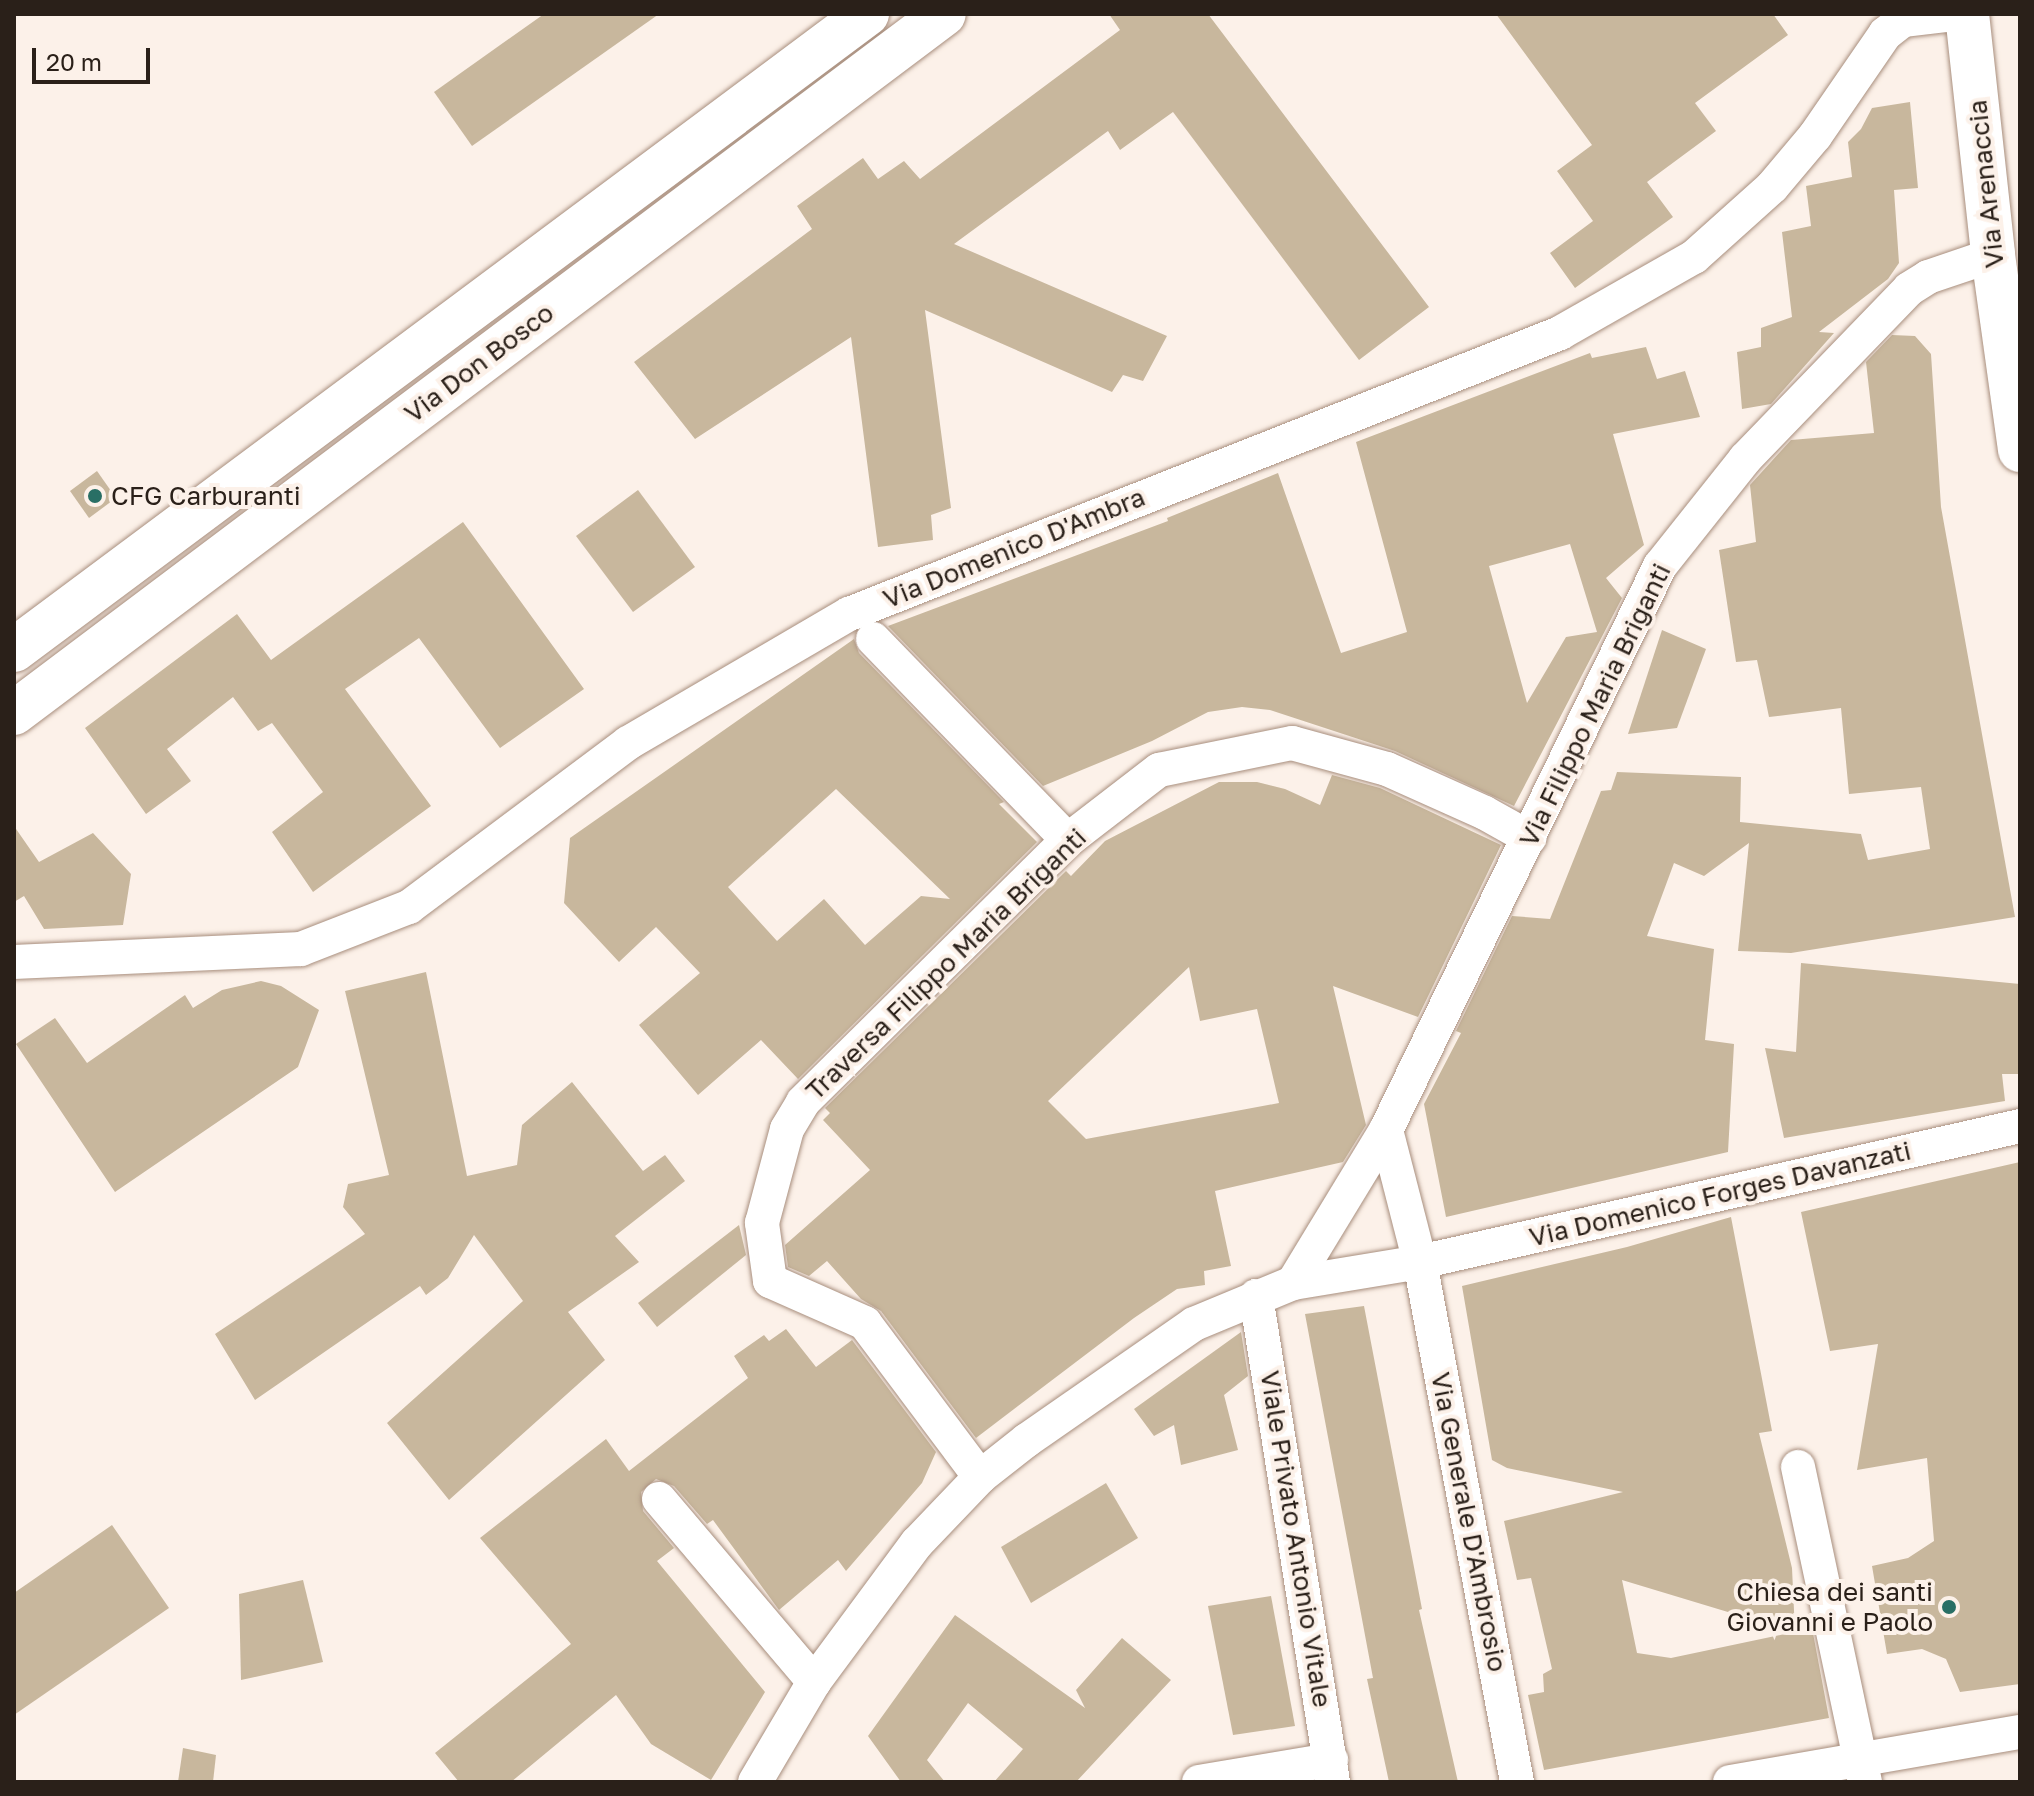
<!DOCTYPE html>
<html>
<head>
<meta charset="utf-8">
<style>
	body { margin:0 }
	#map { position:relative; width:2034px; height:1796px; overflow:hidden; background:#fcf1e9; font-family:"Golos Text",sans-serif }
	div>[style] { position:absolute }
	.building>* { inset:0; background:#c8b79d }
	.roads { filter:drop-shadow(0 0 2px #a88e7d) drop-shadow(0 0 2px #a88e7d) }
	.minor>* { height:34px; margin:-17px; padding:0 17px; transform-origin:17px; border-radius:17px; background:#fff }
	.secondary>* { height:44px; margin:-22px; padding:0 22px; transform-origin:22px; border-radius:22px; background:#fff }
	.primary>* { height:44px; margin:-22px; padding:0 22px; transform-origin:22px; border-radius:22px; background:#fff }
	.dots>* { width:22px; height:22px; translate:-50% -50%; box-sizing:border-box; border:4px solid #fcf1e9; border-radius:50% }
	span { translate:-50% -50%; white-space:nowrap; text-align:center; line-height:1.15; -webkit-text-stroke:8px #fcf1e9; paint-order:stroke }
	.street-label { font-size:26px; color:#2a2019 }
	.poi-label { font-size:26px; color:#2a2019 }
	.left { translate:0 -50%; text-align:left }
	.right { translate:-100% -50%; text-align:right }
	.frame { position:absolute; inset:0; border:16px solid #2a2019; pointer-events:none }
	.scale { position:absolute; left:32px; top:48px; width:118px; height:36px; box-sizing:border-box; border:4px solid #2a2019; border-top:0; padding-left:10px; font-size:24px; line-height:28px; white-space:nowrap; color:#2a2019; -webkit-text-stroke:6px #fcf1e9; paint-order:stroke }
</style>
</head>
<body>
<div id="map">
	<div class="building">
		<div style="clip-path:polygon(544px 14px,659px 14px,472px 146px,434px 92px)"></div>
		<div style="clip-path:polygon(1109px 14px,1208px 14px,1429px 307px,1359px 360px,1173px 112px,1120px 150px,1108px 131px,954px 244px,1167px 336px,1143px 381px,1123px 375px,1112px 392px,925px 310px,951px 508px,931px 515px,933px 540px,878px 547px,851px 337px,695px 439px,634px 362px,812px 229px,797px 206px,863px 158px,878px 179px,904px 161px,920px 179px,1120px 30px)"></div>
		<div style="clip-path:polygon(1496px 14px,1773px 14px,1788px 35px,1695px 103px,1716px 131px,1647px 182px,1673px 217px,1575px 288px,1550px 253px,1593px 221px,1557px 171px,1592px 145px)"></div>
		<div style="clip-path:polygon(1910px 102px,1918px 188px,1894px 190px,1899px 263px,1888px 279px,1819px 332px,1834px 333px,1771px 404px,1742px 409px,1737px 352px,1761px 347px,1761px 328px,1792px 317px,1782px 232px,1811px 226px,1806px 186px,1852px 177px,1848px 142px,1861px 129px,1872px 108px)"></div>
		<div style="clip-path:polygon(1892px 335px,1915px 336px,1931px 354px,1941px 507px,2015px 917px,1791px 953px,1738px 951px,1749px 843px,1704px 876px,1674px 863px,1647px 936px,1714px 949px,1705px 1040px,1734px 1044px,1728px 1152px,1446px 1217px,1424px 1104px,1461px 1033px,1456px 1031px,1512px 916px,1550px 919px,1601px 791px,1611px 790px,1617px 772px,1741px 777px,1740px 822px,1861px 834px,1868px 860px,1930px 849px,1921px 787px,1849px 794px,1841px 708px,1769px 717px,1757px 660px,1736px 662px,1719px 550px,1756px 542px,1750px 485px,1791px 440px,1874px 433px,1866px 362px)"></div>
		<div style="clip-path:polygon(evenodd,1646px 347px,1657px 379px,1685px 371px,1700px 417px,1613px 434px,1644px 545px,1606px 578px,1622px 598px,1514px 806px,1395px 751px,1270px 710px,1242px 707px,1208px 712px,1152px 741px,1043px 786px,888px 626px,1168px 521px,1167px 518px,1278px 473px,1341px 653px,1407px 632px,1356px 442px,1590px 353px,1592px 358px,1646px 347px,1570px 544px,1597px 632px,1566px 637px,1527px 703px,1489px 566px,1570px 544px)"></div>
		<div style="clip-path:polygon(97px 471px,116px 498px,89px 518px,70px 491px)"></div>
		<div style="clip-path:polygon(638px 490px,695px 567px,633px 612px,576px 536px)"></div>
		<div style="clip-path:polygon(463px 522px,584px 689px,500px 748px,419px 638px,345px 689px,431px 806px,313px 892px,272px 832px,323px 792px,272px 723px,258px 731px,233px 697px,167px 749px,191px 781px,146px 814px,85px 728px,237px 614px,271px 660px)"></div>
		<div style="clip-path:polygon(1662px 630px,1706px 649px,1677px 728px,1628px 734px)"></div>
		<div style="clip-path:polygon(evenodd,854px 639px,859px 653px,1004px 802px,999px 804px,1037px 842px,798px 1079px,761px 1040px,698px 1095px,639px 1025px,700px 973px,656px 927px,619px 962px,564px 903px,570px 838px,854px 639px,836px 789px,950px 899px,921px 896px,865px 945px,824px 899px,777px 941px,728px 887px,836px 789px)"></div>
		<div style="clip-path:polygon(evenodd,1332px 775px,1380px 788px,1501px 845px,1418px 1017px,1333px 986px,1366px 1125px,1343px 1162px,1215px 1191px,1231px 1266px,1204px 1271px,1205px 1285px,1177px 1289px,1134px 1318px,976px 1438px,881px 1311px,861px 1299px,827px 1261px,809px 1276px,788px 1267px,785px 1245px,870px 1170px,823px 1120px,830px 1113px,825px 1108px,1066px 871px,1071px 876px,1105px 841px,1219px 782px,1257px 782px,1285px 789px,1320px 805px,1332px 775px,1189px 967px,1200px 1021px,1257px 1009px,1279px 1103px,1086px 1139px,1048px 1101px,1189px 967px)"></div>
		<div style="clip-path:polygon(14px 826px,39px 862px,93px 833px,131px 874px,123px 925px,44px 929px,24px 896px,14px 902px)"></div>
		<div style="clip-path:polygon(1801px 963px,2020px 984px,2020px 1074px,2002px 1074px,2005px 1101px,1784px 1138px,1765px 1048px,1796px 1052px)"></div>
		<div style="clip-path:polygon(426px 972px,467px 1176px,517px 1165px,522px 1125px,572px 1082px,643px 1171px,665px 1155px,685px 1181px,615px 1236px,639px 1262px,568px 1312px,605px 1360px,449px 1500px,387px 1423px,523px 1301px,474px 1235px,448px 1278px,426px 1295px,420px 1286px,255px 1400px,215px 1334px,365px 1234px,343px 1207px,348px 1184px,389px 1175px,345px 991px)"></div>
		<div style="clip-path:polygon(261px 981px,281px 986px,319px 1010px,298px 1067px,115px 1192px,16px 1044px,55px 1018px,87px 1063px,185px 995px,193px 1008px,222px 990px)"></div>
		<div style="clip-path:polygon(2020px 1162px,2020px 1684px,1960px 1692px,1946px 1659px,1922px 1649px,1887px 1654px,1872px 1566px,1908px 1558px,1934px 1541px,1927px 1458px,1857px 1470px,1878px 1344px,1830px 1351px,1801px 1212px)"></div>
		<div style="clip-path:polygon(evenodd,1731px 1217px,1772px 1431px,1759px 1433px,1792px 1568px,1795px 1632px,1812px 1628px,1829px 1718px,1544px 1770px,1528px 1695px,1544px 1692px,1543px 1674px,1552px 1669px,1531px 1578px,1517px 1580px,1504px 1521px,1623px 1492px,1507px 1468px,1492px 1460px,1462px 1286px,1627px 1247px,1731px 1217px,1622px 1580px,1794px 1632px,1671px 1658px,1637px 1653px,1622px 1580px)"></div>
		<div style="clip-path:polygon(739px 1225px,746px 1255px,657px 1327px,638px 1303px)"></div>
		<div style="clip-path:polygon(1364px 1306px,1422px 1609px,1419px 1610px,1458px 1782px,1389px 1782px,1367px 1679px,1373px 1678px,1305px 1314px)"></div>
		<div style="clip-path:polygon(786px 1329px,816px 1367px,852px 1340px,936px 1452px,922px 1483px,846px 1571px,838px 1560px,779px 1610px,713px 1520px,707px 1524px,674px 1486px,656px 1479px,641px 1492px,643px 1511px,674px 1548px,657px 1561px,765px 1692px,711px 1780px,651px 1744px,616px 1695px,511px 1782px,459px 1782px,435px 1753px,571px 1644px,480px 1538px,606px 1439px,629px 1471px,748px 1378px,734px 1356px,764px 1335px,769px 1341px)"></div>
		<div style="clip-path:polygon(1241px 1332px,1248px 1376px,1224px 1395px,1238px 1450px,1181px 1465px,1174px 1425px,1154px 1436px,1134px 1409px)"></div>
		<div style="clip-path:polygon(1106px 1483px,1138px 1538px,1031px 1603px,1001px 1547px)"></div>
		<div style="clip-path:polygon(112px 1525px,169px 1608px,14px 1715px,14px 1593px)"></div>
		<div style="clip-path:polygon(303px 1580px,323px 1662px,241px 1680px,239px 1594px)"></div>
		<div style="clip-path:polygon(1271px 1596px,1295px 1726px,1233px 1735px,1208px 1606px)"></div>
		<div style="clip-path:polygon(955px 1615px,1085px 1708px,1076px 1690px,1122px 1638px,1171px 1680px,1076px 1782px,994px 1782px,1023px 1749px,968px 1703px,927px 1760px,945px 1782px,901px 1782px,868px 1736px)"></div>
		<div style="clip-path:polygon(183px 1748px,216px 1755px,213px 1782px,178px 1782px)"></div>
	</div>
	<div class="roads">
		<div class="minor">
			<div style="left:873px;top:639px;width:280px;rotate:45.9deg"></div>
			<div style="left:14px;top:962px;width:287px;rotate:-2.6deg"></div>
			<div style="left:301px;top:949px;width:116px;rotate:-21.3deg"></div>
			<div style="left:409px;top:907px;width:274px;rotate:-36.8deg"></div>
			<div style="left:628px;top:743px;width:256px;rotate:-30.3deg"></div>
			<div style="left:849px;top:614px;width:765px;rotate:-21.56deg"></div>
			<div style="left:1560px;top:333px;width:154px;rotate:-29.6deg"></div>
			<div style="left:1694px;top:257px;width:105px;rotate:-41.9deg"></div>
			<div style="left:1772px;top:187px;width:67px;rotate:-49.9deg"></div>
			<div style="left:1815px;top:136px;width:124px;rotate:-55.5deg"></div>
			<div style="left:1885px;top:34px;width:23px;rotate:-38deg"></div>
			<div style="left:1903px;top:20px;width:51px;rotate:-6.7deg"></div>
			<div style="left:1386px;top:1130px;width:136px;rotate:75.6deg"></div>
			<div style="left:1420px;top:1262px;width:529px;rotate:79.43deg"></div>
			<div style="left:1293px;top:1283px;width:179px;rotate:-58.7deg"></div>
			<div style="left:1386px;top:1130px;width:627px;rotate:-64.09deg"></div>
			<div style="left:1660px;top:566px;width:137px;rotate:-51.5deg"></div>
			<div style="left:1745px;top:459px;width:236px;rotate:-46deg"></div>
			<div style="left:1909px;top:289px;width:22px;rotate:-32deg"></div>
			<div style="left:1928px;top:277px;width:69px;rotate:-18.7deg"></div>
			<div style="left:1256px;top:1296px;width:492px;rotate:81deg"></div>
			<div style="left:1798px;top:1467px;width:322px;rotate:78deg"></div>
			<div style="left:980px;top:1477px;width:192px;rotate:-126.8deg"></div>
			<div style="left:865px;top:1323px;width:104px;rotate:-156.1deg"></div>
			<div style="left:770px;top:1281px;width:59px;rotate:-97.9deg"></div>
			<div style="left:762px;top:1223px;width:97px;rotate:-75.1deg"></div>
			<div style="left:787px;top:1129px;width:31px;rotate:-59deg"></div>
			<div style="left:803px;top:1102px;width:373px;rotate:-44.7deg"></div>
			<div style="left:1068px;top:840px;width:115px;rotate:-37.6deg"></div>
			<div style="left:1159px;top:770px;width:136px;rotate:-11.5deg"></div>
			<div style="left:1292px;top:743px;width:98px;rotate:15.3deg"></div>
			<div style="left:1387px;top:769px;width:107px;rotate:24.2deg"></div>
			<div style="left:1485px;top:813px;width:51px;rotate:29.1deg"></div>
			<div style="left:659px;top:1499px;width:240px;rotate:49.7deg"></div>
			<div style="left:755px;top:1782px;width:116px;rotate:-59.5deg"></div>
			<div style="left:814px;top:1682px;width:173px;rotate:-53.5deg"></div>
			<div style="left:917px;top:1543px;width:91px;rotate:-46.3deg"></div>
			<div style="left:980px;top:1477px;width:60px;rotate:-38.2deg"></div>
			<div style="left:1027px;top:1440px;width:203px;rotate:-34.8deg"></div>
			<div style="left:1194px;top:1324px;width:107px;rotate:-22.5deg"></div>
			<div style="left:1293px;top:1283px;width:129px;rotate:-9.4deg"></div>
			<div style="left:1420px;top:1262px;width:615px;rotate:-12.77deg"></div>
			<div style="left:1199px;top:1782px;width:134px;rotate:-9.5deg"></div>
			<div style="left:1730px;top:1782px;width:294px;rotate:-9.8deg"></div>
		</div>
		<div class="secondary">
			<div style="left:1967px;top:14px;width:242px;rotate:83.8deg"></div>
			<div style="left:1993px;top:255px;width:197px;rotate:82.1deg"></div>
		</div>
		<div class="primary">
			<div style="left:14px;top:650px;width:1064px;rotate:-36.71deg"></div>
			<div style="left:14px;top:713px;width:1163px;rotate:-36.93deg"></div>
		</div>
	</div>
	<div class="dots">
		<div style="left:95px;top:496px;background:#296f65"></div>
		<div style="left:1949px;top:1607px;background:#296f65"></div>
	</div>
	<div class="street-label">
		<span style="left:1986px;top:184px;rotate:-96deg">Via Arenaccia</span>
		<span style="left:479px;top:363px;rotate:-37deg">Via Don Bosco</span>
		<span style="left:1014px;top:548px;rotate:-22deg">Via Domenico D'Ambra</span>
		<span style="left:1595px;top:705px;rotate:-64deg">Via Filippo Maria Briganti</span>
		<span style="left:946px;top:964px;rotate:-44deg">Traversa Filippo Maria Briganti</span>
		<span style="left:1720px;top:1194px;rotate:-13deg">Via Domenico Forges Davanzati</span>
		<span style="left:1469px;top:1522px;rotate:79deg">Via Generale D'Ambrosio</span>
		<span style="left:1296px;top:1539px;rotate:81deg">Viale Privato Antonio Vitale</span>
	</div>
	<div class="poi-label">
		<span class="left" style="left:111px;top:496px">CFG Carburanti</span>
		<span class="right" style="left:1933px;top:1607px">Chiesa dei santi<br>Giovanni e Paolo</span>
	</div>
	<div class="frame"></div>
	<div class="scale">20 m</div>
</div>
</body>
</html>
